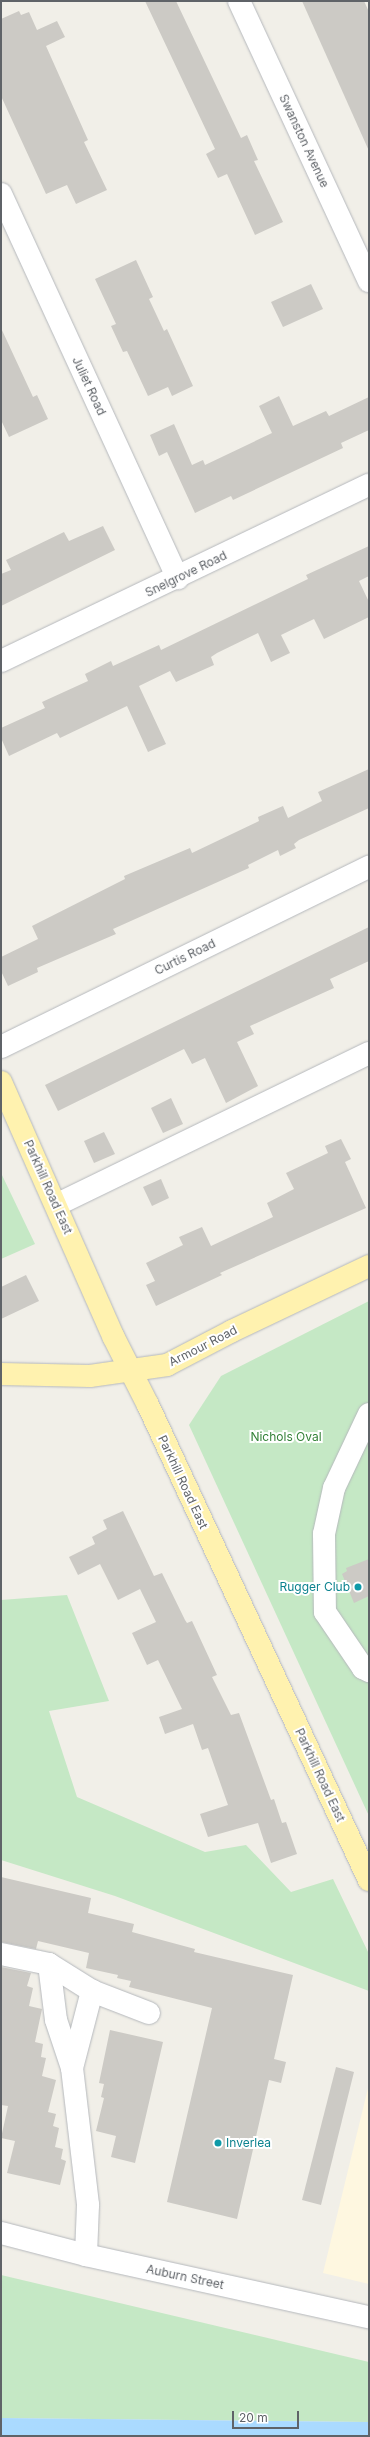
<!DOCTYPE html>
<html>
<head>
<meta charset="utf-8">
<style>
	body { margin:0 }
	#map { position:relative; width:370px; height:2437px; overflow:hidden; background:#f1efe8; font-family:Inter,sans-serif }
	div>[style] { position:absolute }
	.commercial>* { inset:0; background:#fef7e0 }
	.green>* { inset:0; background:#c5e8c5 }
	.water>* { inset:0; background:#aadaff }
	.building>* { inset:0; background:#cccac5 }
	.roads { filter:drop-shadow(0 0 1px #b5b8bc) drop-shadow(0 0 1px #b5b8bc) }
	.minor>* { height:22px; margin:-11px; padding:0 11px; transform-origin:11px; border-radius:11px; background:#fff }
	.major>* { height:22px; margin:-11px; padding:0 11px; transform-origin:11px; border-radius:11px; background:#fff2af }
	.dots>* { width:11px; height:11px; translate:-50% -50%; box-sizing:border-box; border:2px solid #fff; border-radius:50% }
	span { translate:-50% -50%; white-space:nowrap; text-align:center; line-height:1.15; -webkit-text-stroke:4px #fff; paint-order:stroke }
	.street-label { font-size:12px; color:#5f6368 }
	.park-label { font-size:12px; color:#348238 }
	.culture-label { font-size:12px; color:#0d838f }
	.right { translate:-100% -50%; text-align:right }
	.left { translate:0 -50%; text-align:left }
	.frame { position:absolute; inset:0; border:2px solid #5f6368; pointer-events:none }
	.scale { position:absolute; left:232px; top:2411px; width:67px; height:18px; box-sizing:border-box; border:2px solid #5f6368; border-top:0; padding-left:5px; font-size:12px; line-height:14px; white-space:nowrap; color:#5f6368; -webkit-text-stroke:3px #fff; paint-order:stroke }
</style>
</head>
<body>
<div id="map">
	<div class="commercial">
		<div style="clip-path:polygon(369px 2084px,369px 2284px,323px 2273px)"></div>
	</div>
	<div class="green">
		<div style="clip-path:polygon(1px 1173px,35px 1244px,1px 1259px)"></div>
		<div style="clip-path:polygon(369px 1301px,369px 1816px,189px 1425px,221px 1376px)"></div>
		<div style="clip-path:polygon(67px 1595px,109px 1701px,49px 1711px,77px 1797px,205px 1852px,246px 1845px,291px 1892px,333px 1879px,369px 1954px,369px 1991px,115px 1896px,1px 1860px,1px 1600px)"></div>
		<div style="clip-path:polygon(1px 2275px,369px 2362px,369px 2422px,1px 2418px)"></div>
	</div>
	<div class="water">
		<div style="clip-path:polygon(1px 2418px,369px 2422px,369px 2436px,1px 2436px)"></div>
	</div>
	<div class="building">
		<div style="clip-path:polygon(145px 1px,176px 1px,241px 138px,247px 135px,258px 160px,254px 161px,283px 222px,255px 235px,227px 174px,218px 178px,206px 154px,215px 149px)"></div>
		<div style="clip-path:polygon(302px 1px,364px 1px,369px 12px,369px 151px)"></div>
		<div style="clip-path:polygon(19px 11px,21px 15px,29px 12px,37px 30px,57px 21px,65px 37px,46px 46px,88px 140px,84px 142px,107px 190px,76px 204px,67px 185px,46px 194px,1px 96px,1px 19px)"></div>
		<div style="clip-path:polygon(136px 260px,153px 297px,149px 299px,164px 331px,167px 329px,193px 386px,172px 396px,168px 387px,148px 396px,127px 351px,123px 352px,111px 326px,116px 324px,95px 279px)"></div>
		<div style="clip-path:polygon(311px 284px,323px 309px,283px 327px,271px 302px)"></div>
		<div style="clip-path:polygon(1px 328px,33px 397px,37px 395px,48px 419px,9px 437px,1px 420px)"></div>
		<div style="clip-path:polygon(279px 396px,293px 426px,326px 411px,329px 416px,369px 397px,369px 430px,341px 443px,343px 448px,233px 500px,231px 496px,195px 513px,167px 452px,159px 456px,150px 435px,174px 424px,192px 465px,203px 460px,205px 465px,272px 433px,259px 406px)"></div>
		<div style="clip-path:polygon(103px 526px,115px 550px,1px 606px,1px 574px,11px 570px,6px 560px,64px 532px,69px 541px)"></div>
		<div style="clip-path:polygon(369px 546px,369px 576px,359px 581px,369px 602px,369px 617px,324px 639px,314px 619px,281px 635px,290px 653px,271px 662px,258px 633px,217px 653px,211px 657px,214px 665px,176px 682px,170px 671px,139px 686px,166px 744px,148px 752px,127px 706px,60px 738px,57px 733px,9px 756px,1px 738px,1px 728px,45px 708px,42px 702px,88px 681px,85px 674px,111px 661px,113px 666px,159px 645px,161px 650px,308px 579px,306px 575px)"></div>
		<div style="clip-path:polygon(369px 769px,369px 808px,299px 840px,294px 844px,296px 848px,280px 856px,278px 850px,248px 865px,249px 868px,113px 929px,116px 934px,37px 968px,38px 972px,8px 986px,1px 971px,1px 957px,38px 939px,32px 926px,125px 879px,124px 876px,190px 848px,192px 853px,259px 821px,258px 817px,283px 806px,288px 818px,322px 801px,318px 792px)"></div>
		<div style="clip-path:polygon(369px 927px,369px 961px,330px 979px,334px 988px,250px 1026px,254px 1034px,237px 1042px,258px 1086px,226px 1103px,205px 1058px,192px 1064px,184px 1049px,58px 1111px,45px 1085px)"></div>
		<div style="clip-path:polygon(171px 1098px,183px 1124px,163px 1133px,151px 1108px)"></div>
		<div style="clip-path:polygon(104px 1132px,115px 1154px,94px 1163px,84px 1141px)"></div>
		<div style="clip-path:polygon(341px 1139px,351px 1159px,345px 1162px,366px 1208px,220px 1273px,222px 1275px,156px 1306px,146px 1285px,155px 1281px,146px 1263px,183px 1245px,179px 1237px,202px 1227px,211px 1246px,273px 1217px,267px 1203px,294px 1189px,286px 1173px,328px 1153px,325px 1146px)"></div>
		<div style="clip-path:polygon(161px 1179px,169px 1198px,152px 1206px,143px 1187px)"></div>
		<div style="clip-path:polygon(26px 1275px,39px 1301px,1px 1319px,1px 1287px)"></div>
		<div style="clip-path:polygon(123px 1511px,154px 1576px,162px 1573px,185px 1620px,187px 1623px,192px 1621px,217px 1675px,212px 1677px,231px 1715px,239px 1713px,271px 1800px,274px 1799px,282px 1823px,286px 1822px,297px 1854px,271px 1863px,258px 1823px,208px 1837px,200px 1814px,228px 1805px,208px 1748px,202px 1750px,193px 1724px,165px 1734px,159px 1717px,182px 1709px,158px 1660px,147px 1665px,132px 1633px,156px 1622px,140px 1589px,118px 1600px,100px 1564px,78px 1575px,69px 1557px,95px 1544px,92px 1537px,107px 1529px,103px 1520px)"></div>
		<div style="clip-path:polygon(369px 1559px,369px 1596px,354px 1603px,342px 1574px,347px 1571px,346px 1568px)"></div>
		<div style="clip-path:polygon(1px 1877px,91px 1898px,88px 1913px,134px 1924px,132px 1932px,195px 1949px,194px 1952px,293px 1975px,274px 2059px,286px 2062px,281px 2083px,269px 2080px,237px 2219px,167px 2202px,212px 2008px,129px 1987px,131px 1981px,117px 1978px,118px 1975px,86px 1968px,89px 1953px,38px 1941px,36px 1949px,1px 1942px)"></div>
		<div style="clip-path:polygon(1px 1967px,31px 1973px,27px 1986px,33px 1988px,29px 2006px,42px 2009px,35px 2042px,43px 2044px,41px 2057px,46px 2058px,42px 2076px,56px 2080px,48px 2112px,56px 2114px,53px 2126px,59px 2128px,55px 2147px,63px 2149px,61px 2159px,66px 2161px,60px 2185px,7px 2173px,15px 2141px,1px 2138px,8px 2106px,1px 2105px)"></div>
		<div style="clip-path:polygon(110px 2030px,163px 2042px,135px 2163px,111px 2157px,116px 2136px,96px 2131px,104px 2098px,101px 2097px,104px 2084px,99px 2083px)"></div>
		<div style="clip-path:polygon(336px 2067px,354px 2072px,321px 2205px,302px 2200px)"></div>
	</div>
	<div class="roads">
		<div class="minor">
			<div style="left:239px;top:1px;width:309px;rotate:65.1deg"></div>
			<div style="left:1px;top:194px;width:423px;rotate:65.3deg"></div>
			<div style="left:1px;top:661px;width:408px;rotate:-25.6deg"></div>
			<div style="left:1px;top:1047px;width:410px;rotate:-26.1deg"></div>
			<div style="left:56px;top:1205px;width:348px;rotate:-25.9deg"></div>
			<div style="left:369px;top:1414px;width:82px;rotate:115.3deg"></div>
			<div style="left:334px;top:1488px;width:47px;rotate:102.3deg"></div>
			<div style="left:324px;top:1534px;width:78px;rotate:89.3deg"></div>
			<div style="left:325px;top:1612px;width:68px;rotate:55.8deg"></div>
			<div style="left:363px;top:1668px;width:7px;rotate:27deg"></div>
			<div style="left:1px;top:1954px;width:49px;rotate:11.8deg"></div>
			<div style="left:49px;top:1964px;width:51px;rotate:32.1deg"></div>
			<div style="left:92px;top:1991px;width:61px;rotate:21.1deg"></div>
			<div style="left:49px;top:1964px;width:56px;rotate:82.9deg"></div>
			<div style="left:56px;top:2020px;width:51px;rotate:71.6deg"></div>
			<div style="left:72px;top:2068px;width:138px;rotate:83.3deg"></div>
			<div style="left:88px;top:2205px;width:50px;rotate:92.3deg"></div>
			<div style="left:72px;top:2068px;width:80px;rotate:-75.4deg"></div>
			<div style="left:1px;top:2233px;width:88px;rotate:14.5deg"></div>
			<div style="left:86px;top:2255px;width:290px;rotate:12.4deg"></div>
		</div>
		<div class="major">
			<div style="left:1px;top:1082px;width:278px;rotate:66.2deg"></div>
			<div style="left:113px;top:1336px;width:77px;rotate:63.1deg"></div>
			<div style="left:148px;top:1405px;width:524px;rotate:65.05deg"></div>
			<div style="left:1px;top:1374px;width:89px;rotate:1.3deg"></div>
			<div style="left:90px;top:1376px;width:78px;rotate:-8.1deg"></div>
			<div style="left:167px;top:1365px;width:73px;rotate:-27.6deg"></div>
			<div style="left:232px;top:1331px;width:152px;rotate:-25.4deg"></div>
		</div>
	</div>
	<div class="dots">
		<div style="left:358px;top:1587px;background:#0f9aa8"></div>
		<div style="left:218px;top:2143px;background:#0f9aa8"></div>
	</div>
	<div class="street-label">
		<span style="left:304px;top:141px;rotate:65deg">Swanston Avenue</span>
		<span style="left:89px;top:386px;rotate:65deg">Juliet Road</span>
		<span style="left:186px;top:574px;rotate:-26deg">Snelgrove Road</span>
		<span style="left:185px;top:957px;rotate:-26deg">Curtis Road</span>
		<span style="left:48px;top:1187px;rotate:66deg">Parkhill Road East</span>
		<span style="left:203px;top:1346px;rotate:-27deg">Armour Road</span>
		<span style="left:183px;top:1482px;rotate:65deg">Parkhill Road East</span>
		<span style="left:320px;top:1775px;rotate:65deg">Parkhill Road East</span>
		<span style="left:185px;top:2277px;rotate:12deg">Auburn Street</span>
	</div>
	<div class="park-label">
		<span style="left:286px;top:1437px">Nichols Oval</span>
	</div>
	<div class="culture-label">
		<span class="right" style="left:350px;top:1587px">Rugger Club</span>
		<span class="left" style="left:226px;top:2143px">Inverlea</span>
	</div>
	<div class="frame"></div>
	<div class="scale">20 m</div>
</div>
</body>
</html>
